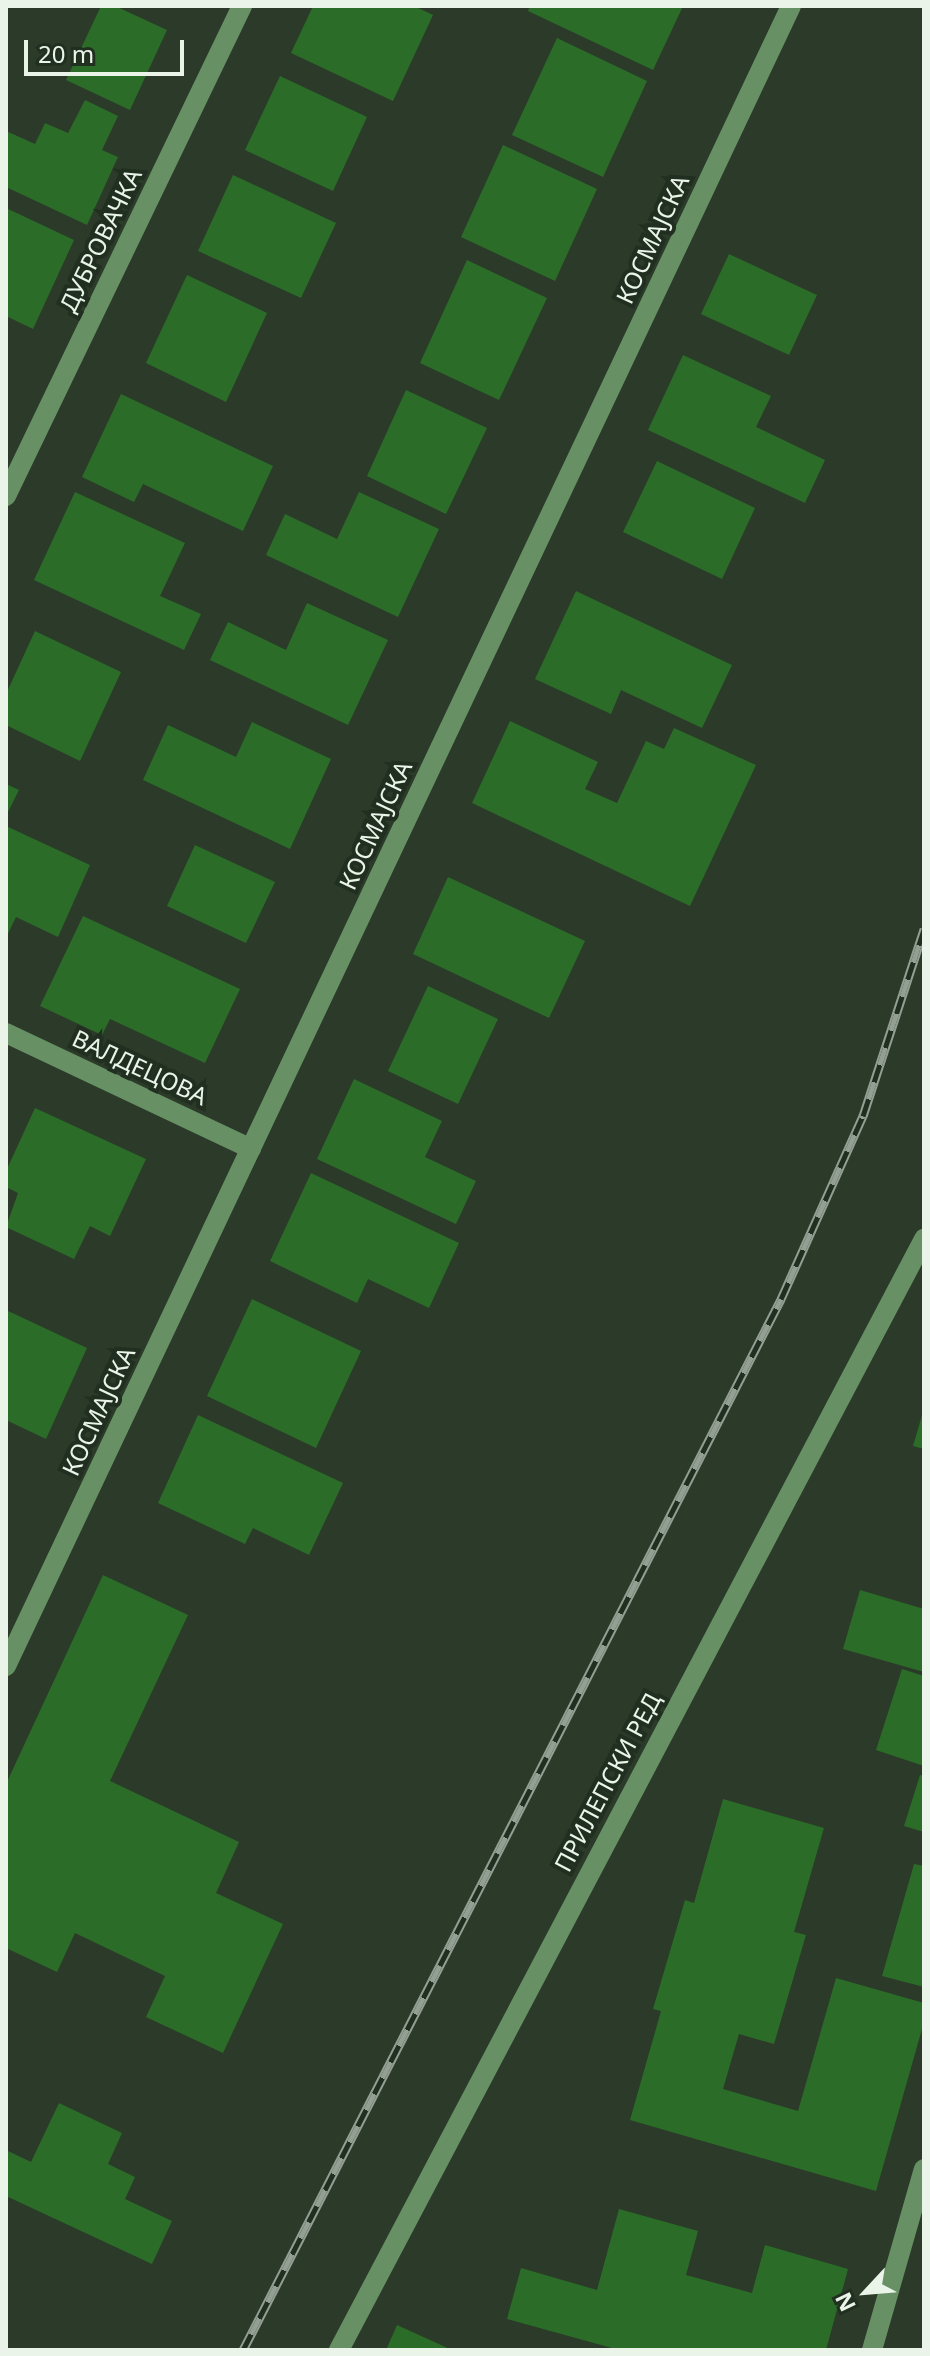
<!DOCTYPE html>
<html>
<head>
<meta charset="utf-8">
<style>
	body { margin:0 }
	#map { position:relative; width:930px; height:2356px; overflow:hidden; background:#2b3a29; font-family:"Noto Sans",sans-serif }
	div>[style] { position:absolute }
	.building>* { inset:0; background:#2b6d28 }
	.minor>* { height:20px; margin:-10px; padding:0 10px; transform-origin:10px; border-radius:10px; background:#679164 }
	.rail>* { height:9px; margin-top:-4.5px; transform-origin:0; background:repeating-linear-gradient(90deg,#212f20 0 18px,#939f92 0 36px); box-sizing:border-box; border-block:2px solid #939f92 }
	span { translate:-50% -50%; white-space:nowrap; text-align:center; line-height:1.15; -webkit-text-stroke:8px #212f20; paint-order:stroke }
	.street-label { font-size:24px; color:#eaf4e9 }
	.frame { position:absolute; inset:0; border:8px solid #eaf4e9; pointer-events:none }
	.north { position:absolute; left:826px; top:2252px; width:80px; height:80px; -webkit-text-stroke:6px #212f20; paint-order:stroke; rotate:244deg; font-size:22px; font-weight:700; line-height:32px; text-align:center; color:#eaf4e9 }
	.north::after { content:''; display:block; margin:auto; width:28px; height:36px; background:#eaf4e9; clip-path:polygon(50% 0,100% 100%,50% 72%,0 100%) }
	.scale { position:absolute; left:24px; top:40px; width:160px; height:36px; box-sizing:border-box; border:4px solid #eaf4e9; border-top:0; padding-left:10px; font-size:24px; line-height:28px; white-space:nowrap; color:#eaf4e9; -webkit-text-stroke:6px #212f20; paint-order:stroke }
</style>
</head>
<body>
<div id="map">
	<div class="building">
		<div style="clip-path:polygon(101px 6px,115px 6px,167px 30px,130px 110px,66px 80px)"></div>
		<div style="clip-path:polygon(313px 6px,414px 6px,433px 15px,393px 101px,291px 53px)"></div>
		<div style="clip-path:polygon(530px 6px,683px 6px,653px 70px,528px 11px)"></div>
		<div style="clip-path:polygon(557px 38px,647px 81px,603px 177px,512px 135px)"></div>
		<div style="clip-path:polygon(280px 76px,367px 117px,333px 191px,245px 150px)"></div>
		<div style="clip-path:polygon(85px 100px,118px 116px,102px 150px,118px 157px,87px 225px,6px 187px,6px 131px,35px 144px,45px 123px,68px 133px)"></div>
		<div style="clip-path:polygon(503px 145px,597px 189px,555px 281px,461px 237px)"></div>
		<div style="clip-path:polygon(233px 175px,336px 223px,301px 298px,198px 251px)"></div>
		<div style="clip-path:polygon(6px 208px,74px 240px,33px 329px,6px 316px)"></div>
		<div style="clip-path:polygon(729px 254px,817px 295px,789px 355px,701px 314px)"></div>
		<div style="clip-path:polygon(467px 260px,547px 298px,499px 400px,420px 363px)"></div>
		<div style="clip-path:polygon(187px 275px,267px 313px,226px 402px,146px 363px)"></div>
		<div style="clip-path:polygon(683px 355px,771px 396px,756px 427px,825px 460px,805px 503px,648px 430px)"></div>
		<div style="clip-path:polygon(406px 390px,487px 428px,446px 514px,367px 476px)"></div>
		<div style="clip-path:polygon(121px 394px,273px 466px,243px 531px,143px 484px,134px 502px,82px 477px)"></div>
		<div style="clip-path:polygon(657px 461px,755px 508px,722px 579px,623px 532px)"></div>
		<div style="clip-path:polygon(75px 492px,185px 543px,160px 596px,201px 614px,184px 650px,34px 580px)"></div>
		<div style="clip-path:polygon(359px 492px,439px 529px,398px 617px,266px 555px,285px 514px,337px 539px)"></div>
		<div style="clip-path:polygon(576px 591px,732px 665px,702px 728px,621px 690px,611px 714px,535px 679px)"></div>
		<div style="clip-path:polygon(307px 603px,388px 640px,348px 725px,210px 660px,228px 622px,286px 650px)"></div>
		<div style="clip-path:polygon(35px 631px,121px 672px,80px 761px,6px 725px,6px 694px)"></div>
		<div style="clip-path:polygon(510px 721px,598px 762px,585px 789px,617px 803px,646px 741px,664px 749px,674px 728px,756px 765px,690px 906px,472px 803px)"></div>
		<div style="clip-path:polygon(252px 722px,331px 759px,290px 849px,143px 780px,168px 725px,236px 757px)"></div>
		<div style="clip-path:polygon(6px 784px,19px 790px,6px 816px)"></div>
		<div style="clip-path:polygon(6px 826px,90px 865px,58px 937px,16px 917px,6px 938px)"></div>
		<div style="clip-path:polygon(195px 845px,275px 882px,246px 943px,167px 906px)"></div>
		<div style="clip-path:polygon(448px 877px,585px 941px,549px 1018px,413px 954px)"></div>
		<div style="clip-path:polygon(83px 916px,240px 989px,205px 1063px,110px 1019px,102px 1035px,40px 1006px)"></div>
		<div style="clip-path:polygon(428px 986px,498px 1019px,458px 1104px,388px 1071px)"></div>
		<div style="clip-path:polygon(354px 1079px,442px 1121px,425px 1157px,476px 1181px,456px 1224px,317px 1159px)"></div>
		<div style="clip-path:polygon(35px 1108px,146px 1159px,110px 1236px,90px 1226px,74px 1259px,6px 1227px,18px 1193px,6px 1187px,6px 1171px)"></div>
		<div style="clip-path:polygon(311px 1173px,459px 1243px,429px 1308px,368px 1279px,357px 1303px,270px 1261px)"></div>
		<div style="clip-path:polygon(252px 1299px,361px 1351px,316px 1448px,207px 1396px)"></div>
		<div style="clip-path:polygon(6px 1310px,87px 1348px,46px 1439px,6px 1420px)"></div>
		<div style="clip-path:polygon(923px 1412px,924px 1412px,924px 1449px,913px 1446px)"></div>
		<div style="clip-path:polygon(198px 1415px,343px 1483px,309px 1555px,253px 1528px,245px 1544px,158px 1503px)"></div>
		<div style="clip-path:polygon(103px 1575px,188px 1615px,110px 1781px,239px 1842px,216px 1893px,283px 1924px,223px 2053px,146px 2017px,165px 1976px,75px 1933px,57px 1972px,6px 1948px,6px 1784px)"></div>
		<div style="clip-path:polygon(860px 1590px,924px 1609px,924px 1672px,843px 1649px)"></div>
		<div style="clip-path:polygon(902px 1669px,924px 1676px,924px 1766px,876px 1750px)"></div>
		<div style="clip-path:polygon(920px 1775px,924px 1776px,924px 1832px,904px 1826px)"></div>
		<div style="clip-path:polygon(723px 1799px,824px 1828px,794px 1932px,806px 1935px,774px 2044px,739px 2034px,723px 2089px,798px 2111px,836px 1978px,924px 2003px,924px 2022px,876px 2191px,630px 2120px,661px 2011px,653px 2009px,685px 1900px,694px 1903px)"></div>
		<div style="clip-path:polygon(914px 1864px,924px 1866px,924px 1987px,882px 1976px)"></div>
		<div style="clip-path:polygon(59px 2103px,122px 2133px,108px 2164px,135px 2177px,125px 2199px,172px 2221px,152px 2264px,6px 2196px,6px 2150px,31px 2162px)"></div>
		<div style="clip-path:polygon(619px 2209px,698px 2231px,686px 2275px,752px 2293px,765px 2245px,848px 2269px,826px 2350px,619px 2350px,507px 2319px,521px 2268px,597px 2290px)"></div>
		<div style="clip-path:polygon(397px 2325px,452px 2350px,386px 2350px)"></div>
	</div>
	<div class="minor">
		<div style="left:6px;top:496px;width:544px;rotate:-64.28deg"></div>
		<div style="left:6px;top:1033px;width:271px;rotate:25.3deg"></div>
		<div style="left:6px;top:1666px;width:1836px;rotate:-64.69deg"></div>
		<div style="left:339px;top:2350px;width:1256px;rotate:-62.23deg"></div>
		<div style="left:872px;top:2350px;width:188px;rotate:-74deg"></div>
	</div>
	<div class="rail">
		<div style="left:243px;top:2350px;width:1181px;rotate:-62.89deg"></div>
		<div style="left:781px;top:1299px;width:201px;rotate:-65.9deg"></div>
		<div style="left:863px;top:1116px;width:197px;rotate:-71.9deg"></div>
	</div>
	<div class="street-label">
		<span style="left:652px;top:239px;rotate:-65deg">КОСМАЈСКА</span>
		<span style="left:100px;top:240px;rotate:-64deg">ДУБРОВАЧКА</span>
		<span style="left:375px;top:825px;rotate:-65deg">КОСМАЈСКА</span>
		<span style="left:140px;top:1067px;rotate:25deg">ВАЛДЕЦОВА</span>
		<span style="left:98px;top:1411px;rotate:-65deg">КОСМАЈСКА</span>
		<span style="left:607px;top:1782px;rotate:-62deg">ПРИЛЕПСКИ РЕД</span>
	</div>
	<div class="frame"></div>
	<div class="north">N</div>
	<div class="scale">20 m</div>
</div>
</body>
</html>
